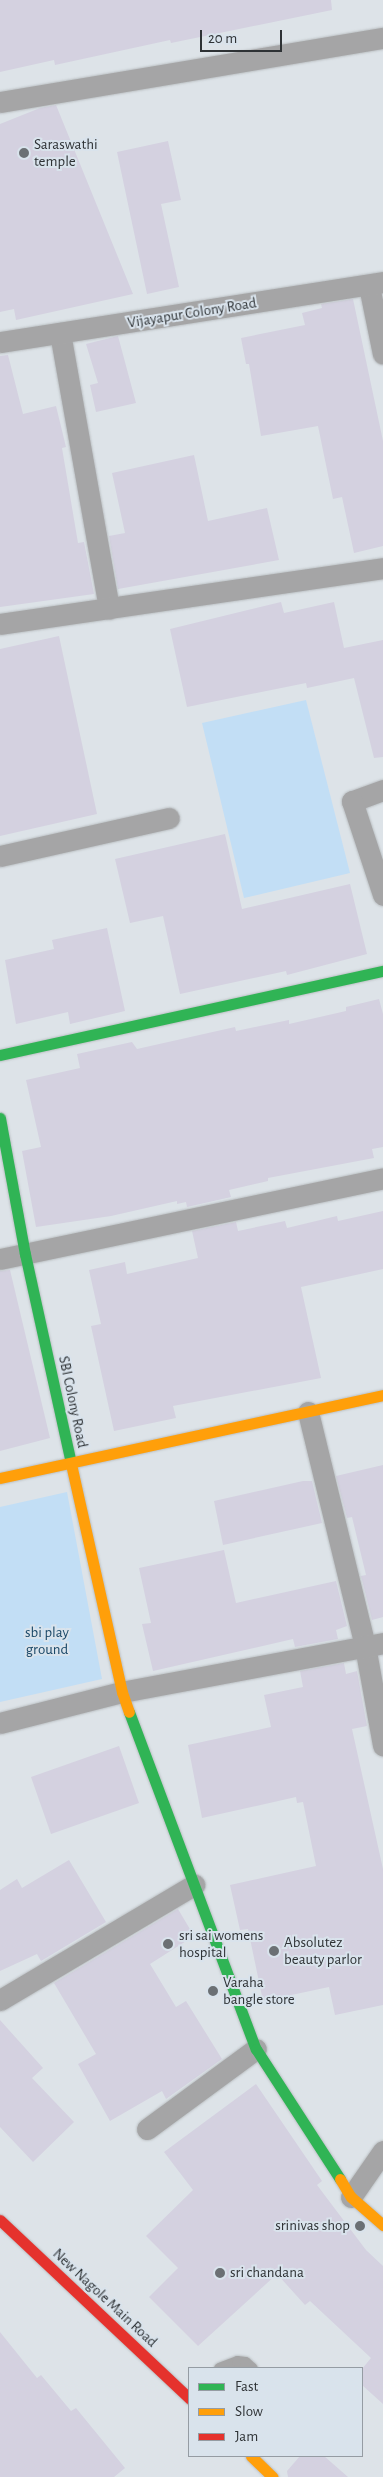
<!DOCTYPE html>
<html>
<head>
<meta charset="utf-8">
<style>
	body { margin:0 }
	#map { position:relative; width:383px; height:2477px; overflow:hidden; background:#dde3e8; font-family:"Alegreya Sans",sans-serif }
	div>[style] { position:absolute }
	.green>* { inset:0; background:#c2def5 }
	.building>* { inset:0; background:#d4d1e0 }
	.roads { filter:drop-shadow(0 0 1px #bbc0c3) drop-shadow(0 0 1px #bbc0c3) }
	.lane>* { height:11px; margin:-5.5px; padding:0 5.5px; transform-origin:5.5px; border-radius:5.5px; background:#a5a5a6 }
	.street>* { height:21px; margin:-10.5px; padding:0 10.5px; transform-origin:10.5px; border-radius:10.5px; background:#a5a5a6 }
	.fast>* { height:11px; margin:-5.5px; padding:0 5.5px; transform-origin:5.5px; border-radius:5.5px; background:#30b455 }
	.slow>* { height:11px; margin:-5.5px; padding:0 5.5px; transform-origin:5.5px; border-radius:5.5px; background:#ff9f0a }
	.jam>* { height:11px; margin:-5.5px; padding:0 5.5px; transform-origin:5.5px; border-radius:5.5px; background:#e5322d }
	.dots>* { width:14px; height:14px; translate:-50% -50%; box-sizing:border-box; border:2px solid #d9e3ec; border-radius:50% }
	span { translate:-50% -50%; white-space:nowrap; text-align:center; line-height:1.15; -webkit-text-stroke:4px #d9e3ec; paint-order:stroke }
	.poi-label { font-size:15px; color:#2e3235 }
	.left { translate:0 -50%; text-align:left }
	.right { translate:-100% -50%; text-align:right }
	.street-label { font-size:15px; color:#2e3235 }
	.park-label { font-size:15px; color:#1a4868 }
	.legend { position:absolute; left:188px; top:2367px; width:175px; height:90px; box-sizing:border-box; background:#d9e3ec; border:1px solid #959ca3; margin:0; padding:6px 9px; list-style:none; font-size:15px; color:#2e3235 }
	.legend li { display:flex; align-items:center; gap:10px; height:25px }
	.legend b { width:25px; border:1px solid #959ca3 }
	.scale { position:absolute; left:200px; top:30px; width:82px; height:22px; box-sizing:border-box; border:2px solid #2e3235; border-top:0; padding-left:6px; font-size:15px; line-height:18px; white-space:nowrap; color:#2e3235; -webkit-text-stroke:4px #d9e3ec; paint-order:stroke }
</style>
</head>
<body>
<div id="map">
	<div class="green">
		<div style="clip-path:polygon(306px 700px,350px 873px,244px 898px,202px 723px)"></div>
		<div style="clip-path:polygon(67px 1492px,102px 1679px,0 1702px,0 1507px)"></div>
	</div>
	<div class="building">
		<div style="clip-path:polygon(0 0,331px 0,332px 10px,171px 43px,170px 40px,55px 65px,54px 60px,0 72px)"></div>
		<div style="clip-path:polygon(56px 105px,133px 294px,16px 320px,14px 309px,0 312px,0 124px,40px 108px)"></div>
		<div style="clip-path:polygon(168px 141px,181px 200px,161px 204px,179px 287px,147px 294px,117px 152px)"></div>
		<div style="clip-path:polygon(353px 299px,383px 441px,383px 546px,354px 553px,342px 497px,333px 499px,318px 426px,261px 436px,249px 364px,246px 364px,241px 338px,305px 325px,302px 313px,322px 308px,321px 304px)"></div>
		<div style="clip-path:polygon(118px 336px,136px 403px,96px 412px,90px 385px,98px 383px,86px 344px)"></div>
		<div style="clip-path:polygon(8px 355px,23px 414px,56px 406px,66px 447px,62px 448px,78px 543px,84px 542px,94px 594px,0 607px,0 356px)"></div>
		<div style="clip-path:polygon(194px 455px,208px 521px,267px 508px,279px 560px,118px 589px,109px 536px,125px 533px,112px 473px)"></div>
		<div style="clip-path:polygon(281px 602px,284px 613px,334px 602px,344px 648px,383px 640px,383px 757px,374px 758px,354px 678px,307px 688px,306px 683px,187px 707px,170px 629px)"></div>
		<div style="clip-path:polygon(59px 636px,97px 814px,0 836px,0 649px)"></div>
		<div style="clip-path:polygon(225px 834px,242px 909px,350px 884px,367px 954px,287px 975px,286px 971px,180px 994px,163px 916px,130px 923px,115px 859px)"></div>
		<div style="clip-path:polygon(107px 928px,125px 1011px,70px 1024px,68px 1012px,16px 1024px,5px 960px,54px 949px,52px 940px)"></div>
		<div style="clip-path:polygon(379px 999px,383px 1014px,383px 1147px,372px 1149px,374px 1158px,268px 1178px,268px 1181px,229px 1190px,231px 1197px,187px 1207px,186px 1202px,177px 1204px,177px 1201px,111px 1216px,36px 1227px,22px 1151px,41px 1147px,26px 1080px,80px 1068px,77px 1054px,132px 1042px,137px 1049px,235px 1027px,236px 1031px,289px 1020px,289px 1024px,346px 1011px,346px 1007px)"></div>
		<div style="clip-path:polygon(383px 1211px,383px 1269px,301px 1287px,321px 1378px,173px 1406px,176px 1418px,114px 1431px,91px 1326px,101px 1324px,89px 1270px,125px 1262px,127px 1274px,198px 1258px,192px 1231px,236px 1222px,238px 1231px,285px 1221px,287px 1228px,337px 1216px,338px 1221px)"></div>
		<div style="clip-path:polygon(10px 1270px,50px 1438px,0 1451px,0 1271px)"></div>
		<div style="clip-path:polygon(383px 1465px,383px 1617px,372px 1620px,361px 1576px,366px 1575px,352px 1517px,347px 1518px,336px 1476px)"></div>
		<div style="clip-path:polygon(303px 1481px,312px 1481px,322px 1523px,223px 1545px,214px 1501px)"></div>
		<div style="clip-path:polygon(224px 1550px,236px 1603px,336px 1581px,347px 1626px,336px 1630px,338px 1639px,295px 1647px,293px 1639px,153px 1671px,142px 1624px,151px 1623px,139px 1568px)"></div>
		<div style="clip-path:polygon(344px 1663px,346px 1674px,357px 1671px,367px 1726px,352px 1729px,383px 1869px,383px 2005px,335px 2015px,329px 1987px,263px 2001px,248px 1929px,240px 1930px,230px 1885px,316px 1866px,303px 1802px,297px 1803px,296px 1797px,202px 1818px,188px 1745px,271px 1727px,264px 1695px,303px 1687px,300px 1671px)"></div>
		<div style="clip-path:polygon(119px 1746px,139px 1803px,51px 1834px,31px 1777px)"></div>
		<div style="clip-path:polygon(69px 1860px,106px 1922px,41px 1961px,37px 1954px,0 1971px,0 1890px,17px 1879px,22px 1888px)"></div>
		<div style="clip-path:polygon(178px 1909px,194px 1936px,150px 1964px,176px 2007px,186px 2001px,222px 2059px,166px 2099px,162px 2091px,110px 2121px,78px 2064px,96px 2054px,54px 1983px)"></div>
		<div style="clip-path:polygon(0 2020px,43px 2068px,32px 2078px,74px 2122px,33px 2162px,0 2127px)"></div>
		<div style="clip-path:polygon(256px 2084px,322px 2181px,317px 2185px,366px 2250px,383px 2266px,383px 2404px,362px 2385px,362px 2369px,371px 2358px,310px 2301px,305px 2305px,277px 2274px,198px 2346px,149px 2297px,178px 2268px,146px 2236px,193px 2190px,164px 2152px)"></div>
		<div style="clip-path:polygon(0 2332px,37px 2378px,41px 2375px,71px 2411px,76px 2408px,125px 2468px,114px 2477px,0 2477px)"></div>
		<div style="clip-path:polygon(300px 2456px,324px 2456px,348px 2477px,288px 2477px,287px 2471px)"></div>
	</div>
	<div class="roads">
		<div class="lane">
			<div style="left:219px;top:2368px;width:19px;rotate:-21deg"></div>
			<div style="left:237px;top:2361px;width:8px;rotate:7deg"></div>
			<div style="left:245px;top:2362px;width:9px;rotate:41deg"></div>
		</div>
		<div class="street">
			<div style="left:0;top:102px;width:388px;rotate:-9.5deg"></div>
			<div style="left:369px;top:286px;width:69px;rotate:78.4deg"></div>
			<div style="left:60px;top:333px;width:280px;rotate:79.9deg"></div>
			<div style="left:0;top:342px;width:388px;rotate:-8.9deg"></div>
			<div style="left:0;top:624px;width:387px;rotate:-8.3deg"></div>
			<div style="left:383px;top:790px;width:33px;rotate:160deg"></div>
			<div style="left:352px;top:801px;width:99px;rotate:71.7deg"></div>
			<div style="left:0;top:856px;width:173px;rotate:-12.7deg"></div>
			<div style="left:0;top:1259px;width:391px;rotate:-11.9deg"></div>
			<div style="left:308px;top:1412px;width:241px;rotate:76.3deg"></div>
			<div style="left:365px;top:1646px;width:101px;rotate:79.7deg"></div>
			<div style="left:0;top:1723px;width:126px;rotate:-14.3deg"></div>
			<div style="left:122px;top:1692px;width:266px;rotate:-10.6deg"></div>
			<div style="left:0;top:2000px;width:226px;rotate:-30.7deg"></div>
			<div style="left:147px;top:2129px;width:135px;rotate:-36.3deg"></div>
			<div style="left:351px;top:2197px;width:56px;rotate:-55.2deg"></div>
		</div>
		<div class="fast">
			<div style="left:0;top:1055px;width:392px;rotate:-12.4deg"></div>
			<div style="left:0;top:1118px;width:138px;rotate:79.6deg"></div>
			<div style="left:25px;top:1254px;width:215px;rotate:77.6deg"></div>
			<div style="left:129px;top:1712px;width:360px;rotate:69.4deg"></div>
			<div style="left:256px;top:2049px;width:155px;rotate:57.1deg"></div>
		</div>
		<div class="slow">
			<div style="left:71px;top:1464px;width:234px;rotate:77.4deg"></div>
			<div style="left:122px;top:1692px;width:21px;rotate:71deg"></div>
			<div style="left:0;top:1478px;width:392px;rotate:-12.2deg"></div>
			<div style="left:340px;top:2179px;width:21px;rotate:59deg"></div>
			<div style="left:351px;top:2197px;width:43px;rotate:41.2deg"></div>
			<div style="left:251px;top:2456px;width:30px;rotate:44deg"></div>
		</div>
		<div class="jam">
			<div style="left:0;top:2220px;width:260px;rotate:43.3deg"></div>
		</div>
	</div>
	<div class="dots">
		<div style="left:24px;top:153px;background:#6b7074"></div>
		<div style="left:168px;top:1944px;background:#6b7074"></div>
		<div style="left:274px;top:1951px;background:#6b7074"></div>
		<div style="left:213px;top:1991px;background:#6b7074"></div>
		<div style="left:360px;top:2226px;background:#6b7074"></div>
		<div style="left:220px;top:2273px;background:#6b7074"></div>
	</div>
	<div class="poi-label">
		<span class="left" style="left:34px;top:153px">Saraswathi<br>temple</span>
		<span class="left" style="left:179px;top:1944px">sri sai womens<br>hospital</span>
		<span class="left" style="left:284px;top:1951px">Absolutez<br>beauty parlor</span>
		<span class="left" style="left:223px;top:1991px">Varaha<br>bangle store</span>
		<span class="right" style="left:350px;top:2226px">srinivas shop</span>
		<span class="left" style="left:230px;top:2273px">sri chandana</span>
	</div>
	<div class="street-label">
		<span style="left:192px;top:313px;rotate:-9deg">Vijayapur Colony Road</span>
		<span style="left:73px;top:1402px;rotate:78deg">SBI Colony Road</span>
		<span style="left:105px;top:2298px;rotate:43deg">New Nagole Main Road</span>
	</div>
	<div class="park-label">
		<span style="left:47px;top:1641px">sbi play<br>ground</span>
	</div>
	<ul class="legend">
	<li><b style="height:6px;background:#30b455"></b>Fast</li>
	<li><b style="height:6px;background:#ff9f0a"></b>Slow</li>
	<li><b style="height:6px;background:#e5322d"></b>Jam</li>
	</ul>
	<div class="scale">20 m</div>
</div>
</body>
</html>
